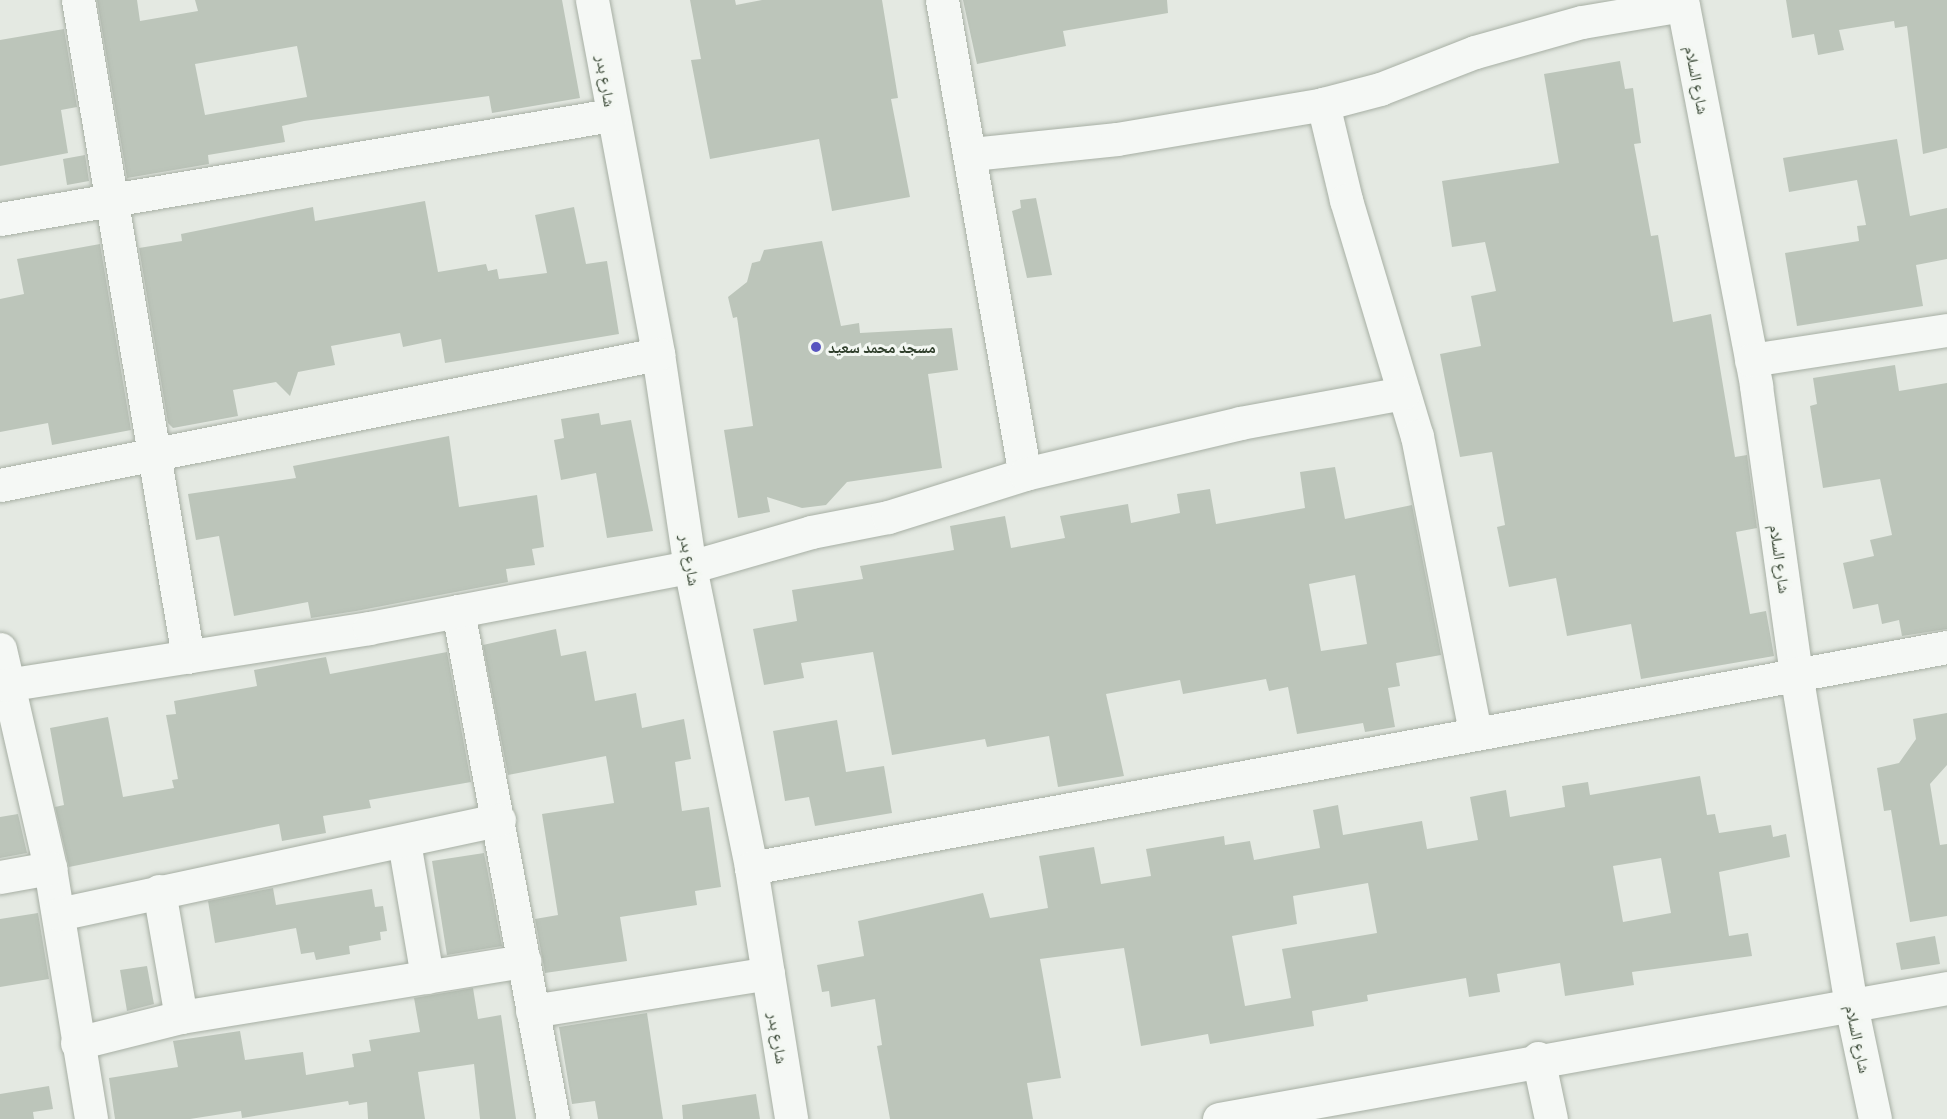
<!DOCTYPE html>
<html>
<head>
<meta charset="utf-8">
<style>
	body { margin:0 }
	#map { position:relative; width:1947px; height:1119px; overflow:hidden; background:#e4e9e2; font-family:"PT Sans Narrow","Noto Naskh Arabic",sans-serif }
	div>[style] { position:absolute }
	.building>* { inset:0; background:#bcc5ba }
	.roads { filter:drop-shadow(0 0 2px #a7afa4) drop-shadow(0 0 2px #a7afa4) }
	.minor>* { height:33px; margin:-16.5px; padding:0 16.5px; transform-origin:16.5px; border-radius:16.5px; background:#f5f8f5 }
	.dots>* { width:16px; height:16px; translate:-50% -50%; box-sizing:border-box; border:3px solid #f3f7f2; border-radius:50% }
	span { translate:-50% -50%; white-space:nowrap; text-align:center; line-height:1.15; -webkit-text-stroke:6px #f3f7f2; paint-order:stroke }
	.street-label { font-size:16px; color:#303f2c }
	.poi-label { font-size:16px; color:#303f2c; font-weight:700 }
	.left { translate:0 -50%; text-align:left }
</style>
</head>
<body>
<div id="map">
	<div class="building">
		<div style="clip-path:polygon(evenodd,97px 0,137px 0,140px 21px,198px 11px,195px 0,562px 0,580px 98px,492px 113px,489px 96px,304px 121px,282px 126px,285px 142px,208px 155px,209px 164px,127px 178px,97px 0,297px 46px,307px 97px,205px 115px,195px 64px,297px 46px)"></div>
		<div style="clip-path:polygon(690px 0,735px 0,736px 5px,762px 0,882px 0,898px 98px,891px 99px,910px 197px,832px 211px,819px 139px,710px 159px,691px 60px,701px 59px)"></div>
		<div style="clip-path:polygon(963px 0,1167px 0,1168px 13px,1063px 31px,1066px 46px,977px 64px)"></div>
		<div style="clip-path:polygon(1786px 0,1947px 0,1947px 148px,1923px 154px,1907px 26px,1895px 28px,1894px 21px,1839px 30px,1844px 50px,1818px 55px,1814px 34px,1792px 38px)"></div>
		<div style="clip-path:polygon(64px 29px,77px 107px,61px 110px,68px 153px,0 166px,0 40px)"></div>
		<div style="clip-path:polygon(1620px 61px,1625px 89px,1633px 88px,1641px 143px,1634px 144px,1651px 236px,1658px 235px,1673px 322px,1711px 314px,1735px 457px,1747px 455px,1757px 528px,1736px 532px,1750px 614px,1766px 611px,1774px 656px,1641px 679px,1631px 624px,1567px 636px,1556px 578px,1509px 587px,1497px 527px,1505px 525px,1492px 452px,1460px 457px,1440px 354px,1481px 346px,1471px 296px,1496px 291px,1485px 242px,1452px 247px,1442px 181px,1559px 163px,1544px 74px)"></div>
		<div style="clip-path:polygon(1897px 139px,1910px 216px,1947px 208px,1947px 259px,1916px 265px,1923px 306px,1797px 326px,1785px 253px,1859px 241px,1857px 226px,1866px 225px,1857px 180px,1789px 192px,1783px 158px)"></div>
		<div style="clip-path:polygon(85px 155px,89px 181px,67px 185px,63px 159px)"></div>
		<div style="clip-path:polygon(1036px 198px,1052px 275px,1027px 278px,1012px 211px,1021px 208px,1020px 200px)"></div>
		<div style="clip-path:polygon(425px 201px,438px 272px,486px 264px,488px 271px,497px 269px,499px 279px,547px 273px,535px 215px,574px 207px,586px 264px,607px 261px,619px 334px,445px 363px,441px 339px,403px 347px,400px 333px,331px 346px,335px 365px,298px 372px,290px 396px,276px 382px,233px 390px,238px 416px,173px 428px,168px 423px,139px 248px,182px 241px,181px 234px,313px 207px,315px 221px)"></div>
		<div style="clip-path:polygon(822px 241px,841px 326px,859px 323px,860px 333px,952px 328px,958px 370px,928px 374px,942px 468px,847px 482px,826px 505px,802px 508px,767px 497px,770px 512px,738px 518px,724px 430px,753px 426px,737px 317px,733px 318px,728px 297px,747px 282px,752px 263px,760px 261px,764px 250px)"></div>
		<div style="clip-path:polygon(100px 244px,131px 430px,52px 445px,48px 423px,0 432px,0 299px,24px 294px,17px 259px)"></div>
		<div style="clip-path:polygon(1895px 365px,1899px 391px,1947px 383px,1947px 629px,1902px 636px,1899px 620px,1882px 624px,1878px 604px,1853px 609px,1843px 563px,1874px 556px,1870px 540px,1892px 535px,1880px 479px,1823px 488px,1810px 406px,1817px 404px,1813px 378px)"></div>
		<div style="clip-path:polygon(599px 413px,601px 425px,631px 420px,653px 531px,607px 538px,596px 473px,561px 480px,554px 440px,564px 438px,561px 419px)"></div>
		<div style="clip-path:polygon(449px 436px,459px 507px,537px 495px,544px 547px,532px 549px,535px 565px,506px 569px,508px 582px,356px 611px,311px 618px,308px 602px,234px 616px,219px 536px,196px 540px,188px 494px,296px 478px,293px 466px)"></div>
		<div style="clip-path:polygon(evenodd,1335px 467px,1345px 519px,1412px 505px,1441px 655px,1396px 663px,1400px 686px,1388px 688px,1395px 727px,1365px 732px,1363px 723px,1297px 734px,1288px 687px,1269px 691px,1266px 679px,1183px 694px,1180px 680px,1106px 694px,1124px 776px,1058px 787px,1049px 736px,987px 747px,985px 739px,892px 755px,873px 652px,801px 663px,804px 678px,764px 685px,753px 629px,797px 621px,792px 590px,863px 579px,860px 566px,954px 550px,950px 526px,1005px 516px,1011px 548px,1065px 538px,1060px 516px,1128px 504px,1131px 523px,1180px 513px,1177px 494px,1210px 489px,1216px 524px,1305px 508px,1300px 472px,1335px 467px,1355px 575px,1367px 644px,1321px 651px,1309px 584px,1355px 575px)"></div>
		<div style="clip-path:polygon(556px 629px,561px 656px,586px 651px,595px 701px,636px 693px,642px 728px,684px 719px,691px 759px,675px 762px,682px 811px,709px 807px,721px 887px,695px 891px,697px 905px,620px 917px,627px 961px,545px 973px,535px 919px,558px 915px,542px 814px,614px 803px,606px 756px,508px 775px,483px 645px)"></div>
		<div style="clip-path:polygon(447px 652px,471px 782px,369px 800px,371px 808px,323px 816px,326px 833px,282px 841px,279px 824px,69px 867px,55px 807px,64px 805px,50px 728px,108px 717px,123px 797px,174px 788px,172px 780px,178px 779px,166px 715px,176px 714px,174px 701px,257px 686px,254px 670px,326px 657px,330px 674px)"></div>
		<div style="clip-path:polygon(1947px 713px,1947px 765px,1930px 784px,1940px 845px,1947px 844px,1947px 916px,1910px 922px,1891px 810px,1884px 811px,1877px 768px,1899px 763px,1916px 739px,1913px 719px)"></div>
		<div style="clip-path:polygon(837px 720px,846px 772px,884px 766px,892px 813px,815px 826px,809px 797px,785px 801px,773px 731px)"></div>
		<div style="clip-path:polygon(evenodd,1700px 776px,1707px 815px,1715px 814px,1719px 833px,1771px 825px,1773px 837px,1786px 834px,1790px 857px,1719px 872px,1729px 936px,1748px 933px,1752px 956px,1632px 972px,1634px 985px,1565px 996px,1560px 963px,1497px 974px,1500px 992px,1469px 997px,1466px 978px,1367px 995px,1368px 1001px,1312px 1011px,1314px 1026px,1210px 1044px,1208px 1034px,1141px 1046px,1124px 948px,1040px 959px,1061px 1078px,1027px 1083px,1033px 1119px,890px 1119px,877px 1046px,882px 1045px,875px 999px,831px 1007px,829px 991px,822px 992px,817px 965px,864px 956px,858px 921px,983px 893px,990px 918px,1048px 908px,1039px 856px,1094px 847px,1101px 884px,1151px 876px,1146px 849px,1224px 836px,1225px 845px,1250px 841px,1254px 860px,1320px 848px,1313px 810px,1338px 805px,1343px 835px,1422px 821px,1427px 849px,1478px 840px,1470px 797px,1506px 790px,1510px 817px,1565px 807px,1562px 786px,1588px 782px,1590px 795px,1700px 776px,1661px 858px,1671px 913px,1623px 922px,1613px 866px,1661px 858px,1700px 776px,1368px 883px,1377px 933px,1282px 949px,1291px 998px,1245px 1006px,1232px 936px,1297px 924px,1293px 896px,1368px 883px)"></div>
		<div style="clip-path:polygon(18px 814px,27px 853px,0 858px,0 817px)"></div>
		<div style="clip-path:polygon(484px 853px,502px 946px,447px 955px,432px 861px)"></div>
		<div style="clip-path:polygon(273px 888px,276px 905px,372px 889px,375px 907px,383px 906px,387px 931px,380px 932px,381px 940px,349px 946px,350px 954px,316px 960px,314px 952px,301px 954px,296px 928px,215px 943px,208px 901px)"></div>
		<div style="clip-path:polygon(38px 913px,49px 979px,0 987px,0 919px)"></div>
		<div style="clip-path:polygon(1935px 936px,1940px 964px,1901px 970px,1896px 943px)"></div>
		<div style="clip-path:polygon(147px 966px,154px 1004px,127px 1011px,120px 970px)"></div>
		<div style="clip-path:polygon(473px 988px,478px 1019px,501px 1015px,516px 1119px,480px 1119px,474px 1064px,418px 1072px,425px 1119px,368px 1119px,367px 1102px,349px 1105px,348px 1101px,242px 1118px,241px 1111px,190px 1119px,115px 1119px,109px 1078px,178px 1067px,173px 1041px,240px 1031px,245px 1060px,303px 1052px,306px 1075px,354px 1067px,352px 1054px,371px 1051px,369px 1040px,420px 1032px,414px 998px)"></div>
		<div style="clip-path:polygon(647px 1013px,663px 1119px,598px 1119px,595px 1101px,572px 1104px,559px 1027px)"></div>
		<div style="clip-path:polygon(49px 1086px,53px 1109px,33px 1112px,34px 1119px,0 1119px,0 1094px)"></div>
		<div style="clip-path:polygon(756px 1094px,760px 1119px,683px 1119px,682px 1105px)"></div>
	</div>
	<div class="roads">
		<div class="minor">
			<div style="left:78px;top:0;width:666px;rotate:80.5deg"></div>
			<div style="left:592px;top:0;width:360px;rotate:79.4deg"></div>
			<div style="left:658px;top:354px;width:215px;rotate:81.5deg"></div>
			<div style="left:690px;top:567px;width:307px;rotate:78.5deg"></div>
			<div style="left:751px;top:868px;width:254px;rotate:80.9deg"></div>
			<div style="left:942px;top:0;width:481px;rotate:80.1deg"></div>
			<div style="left:1682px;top:0;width:393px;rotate:79.1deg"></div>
			<div style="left:1756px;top:386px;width:290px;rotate:82.1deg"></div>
			<div style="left:1796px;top:673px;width:337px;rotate:80.6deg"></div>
			<div style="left:1851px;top:1005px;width:116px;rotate:78.1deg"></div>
			<div style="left:1323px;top:104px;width:99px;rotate:76.5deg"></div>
			<div style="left:1346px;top:200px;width:246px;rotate:73.3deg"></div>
			<div style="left:1417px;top:436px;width:301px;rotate:78.9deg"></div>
			<div style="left:972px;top:154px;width:146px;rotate:-5.9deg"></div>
			<div style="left:1117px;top:139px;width:209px;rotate:-9.6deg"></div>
			<div style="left:1323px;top:104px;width:59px;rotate:-14.7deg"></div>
			<div style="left:1380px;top:89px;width:102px;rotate:-21.3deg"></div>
			<div style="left:1475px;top:52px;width:111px;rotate:-15.7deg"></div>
			<div style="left:1582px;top:22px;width:102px;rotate:-9.6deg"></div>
			<div style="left:0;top:219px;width:620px;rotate:-9.66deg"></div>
			<div style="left:1751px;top:360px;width:198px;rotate:-8.7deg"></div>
			<div style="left:0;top:485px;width:671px;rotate:-11.26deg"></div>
			<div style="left:458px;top:611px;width:517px;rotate:79.41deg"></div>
			<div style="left:0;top:649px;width:225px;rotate:77.1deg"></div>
			<div style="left:50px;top:868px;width:254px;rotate:80.7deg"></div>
			<div style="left:6px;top:685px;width:367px;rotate:-8.9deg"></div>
			<div style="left:369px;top:628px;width:327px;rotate:-10.8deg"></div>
			<div style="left:690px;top:567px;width:126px;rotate:-16.1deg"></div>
			<div style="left:811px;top:532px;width:78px;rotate:-11deg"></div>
			<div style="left:888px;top:517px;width:144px;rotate:-17.4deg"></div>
			<div style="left:1025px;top:474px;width:221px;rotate:-13.3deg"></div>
			<div style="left:1240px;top:423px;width:166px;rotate:-10.4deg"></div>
			<div style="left:404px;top:842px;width:137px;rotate:80.3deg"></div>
			<div style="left:751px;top:868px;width:1216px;rotate:-10.47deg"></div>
			<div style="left:0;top:877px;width:51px;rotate:-10.2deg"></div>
			<div style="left:159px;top:891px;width:128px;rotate:80.1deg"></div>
			<div style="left:59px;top:914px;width:450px;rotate:-12.1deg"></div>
			<div style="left:532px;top:1011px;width:239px;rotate:-9.1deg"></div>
			<div style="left:77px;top:1043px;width:107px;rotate:-14deg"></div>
			<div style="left:181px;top:1017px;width:348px;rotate:-9.3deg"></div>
			<div style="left:1538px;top:1058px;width:62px;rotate:78deg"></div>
			<div style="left:1219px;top:1119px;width:740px;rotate:-10.2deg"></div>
		</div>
	</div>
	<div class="dots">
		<div style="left:816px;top:347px;background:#5855c0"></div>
	</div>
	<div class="street-label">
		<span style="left:1697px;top:80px;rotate:79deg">شارع السلام</span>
		<span style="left:606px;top:81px;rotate:81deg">شارع بدر</span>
		<span style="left:1780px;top:559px;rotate:82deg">شارع السلام</span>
		<span style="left:690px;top:560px;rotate:80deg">شارع بدر</span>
		<span style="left:778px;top:1038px;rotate:81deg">شارع بدر</span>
		<span style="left:1858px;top:1039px;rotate:78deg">شارع السلام</span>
	</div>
	<div class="poi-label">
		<span class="left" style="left:828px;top:347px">مسجد محمد سعيد</span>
	</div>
</div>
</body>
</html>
